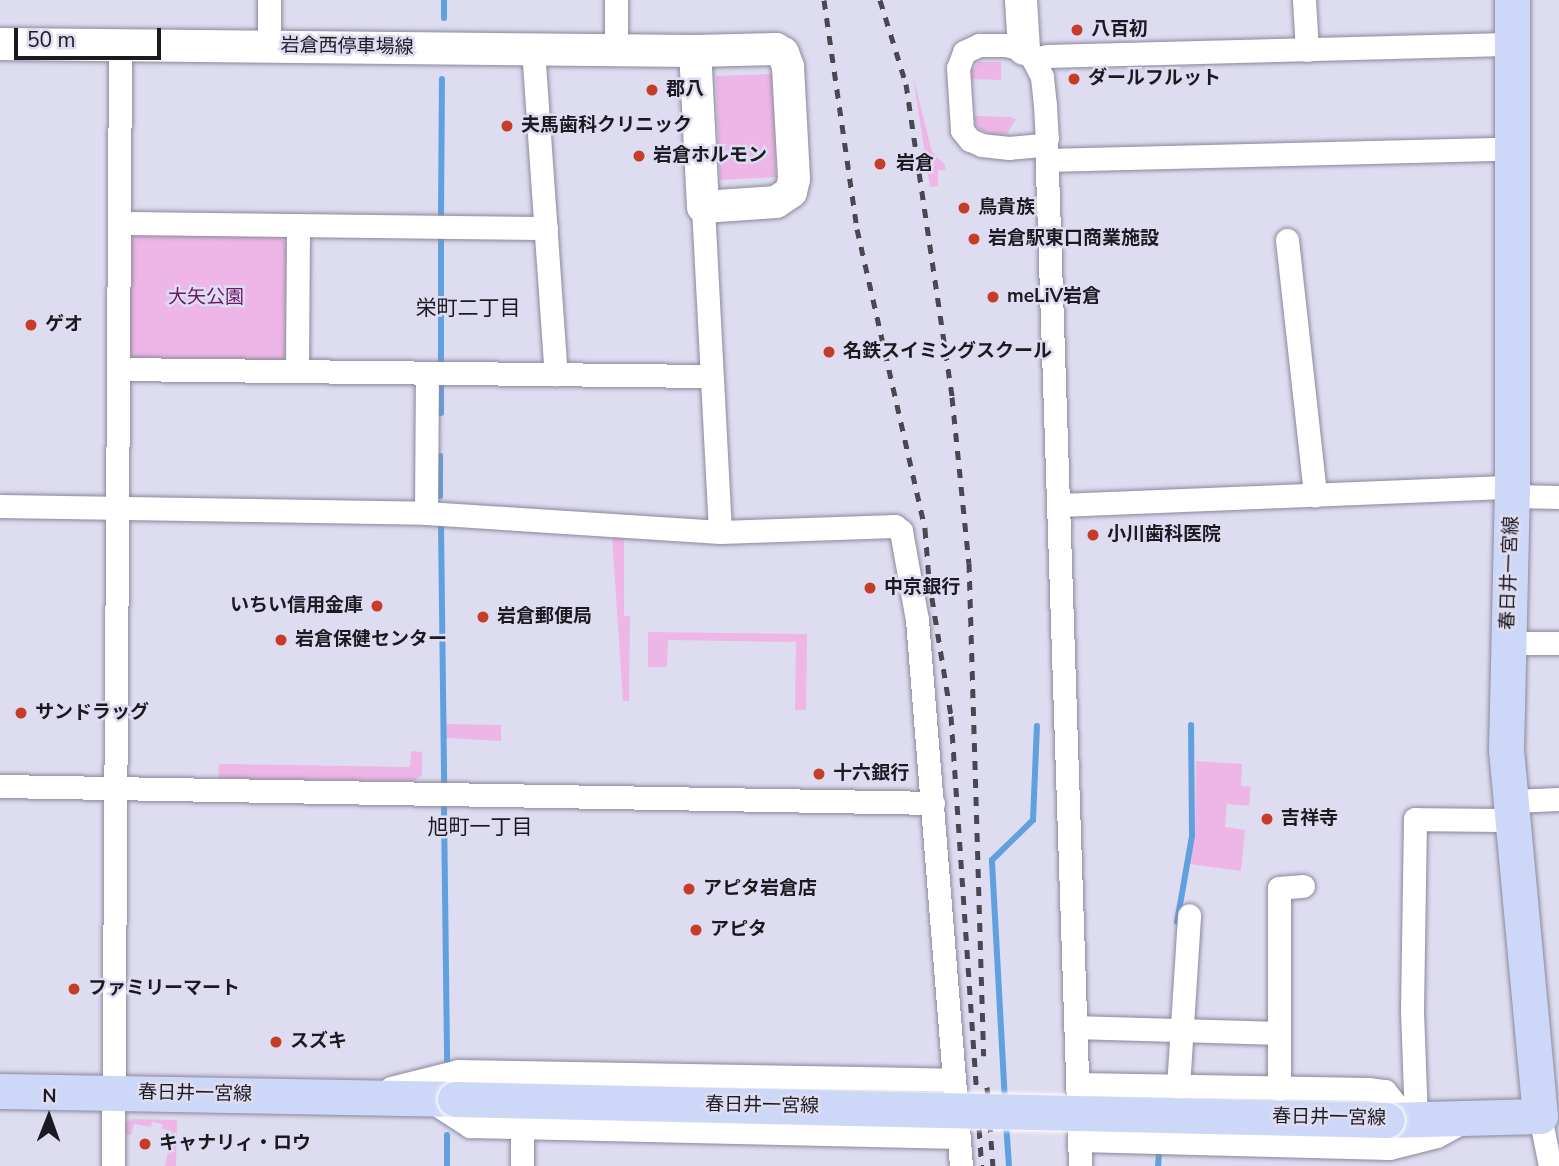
<!DOCTYPE html>
<html>
<head>
<meta charset="utf-8">
<style>
	body { margin:0 }
	#map { position:relative; width:1559px; height:1166px; overflow:hidden; background:#dedcf1; font-family:"Nunito Sans","Noto Sans JP",sans-serif }
	div>[style] { position:absolute }
	.green>* { inset:0; background:#edb6e6 }
	.stream>* { height:6px; margin:-3px; padding:0 3px; transform-origin:3px; border-radius:3px; background:#61a0df }
	.roads { filter:drop-shadow(0 0 2px #8a889b) drop-shadow(0 0 2px #8a889b) }
	.minor>* { height:23px; margin:-11.5px; padding:0 11.5px; transform-origin:11.5px; border-radius:11.5px; background:#fff }
	.secondary>* { height:32px; margin:-16px; padding:0 16px; transform-origin:16px; border-radius:16px; background:#fff }
	.primary>* { height:35px; margin:-17.5px; padding:0 17.5px; transform-origin:17.5px; border-radius:17.5px; background:#cdd7f8 }
	.rail>* { height:5px; margin-top:-2.5px; transform-origin:0; background:repeating-linear-gradient(90deg,#494852 0 9px,transparent 0 18px) }
	.bridges { filter:drop-shadow(0 0 2px #fff) drop-shadow(0 0 2px #fff) }
	.primary-bridge>* { height:35px; margin:-17.5px; padding:0 17.5px; transform-origin:17.5px; border-radius:17.5px; background:#cdd7f8 }
	.dots>* { width:19px; height:19px; translate:-50% -50%; box-sizing:border-box; border:4px solid #dedcf1; border-radius:50% }
	span { translate:-50% -50%; white-space:nowrap; text-align:center; line-height:1.15; -webkit-text-stroke:5px #dedcf1; paint-order:stroke }
	.poi-label { font-size:19px; color:#1b1a21; font-weight:700 }
	.left { translate:0 -50%; text-align:left }
	.right { translate:-100% -50%; text-align:right }
	.street-label { font-size:19px; color:#1b1a21 }
	.park-label { font-size:19px; color:#6b1965 }
	.neighbourhood-label { font-size:21px; color:#1b1a21 }
	.north { position:absolute; left:14px; top:1082px; width:70px; height:70px; -webkit-text-stroke:5px #dedcf1; paint-order:stroke; rotate:1deg; font-size:19px; font-weight:700; line-height:28px; text-align:center; color:#1b1a21 }
	.north::after { content:''; display:block; margin:auto; width:24px; height:32px; background:#1b1a21; clip-path:polygon(50% 0,100% 100%,50% 72%,0 100%) }
	.scale { position:absolute; left:14px; top:28px; width:147px; height:32px; box-sizing:border-box; border:4px solid #1b1a21; border-top:0; padding-left:9px; font-size:21px; line-height:24px; white-space:nowrap; color:#1b1a21; -webkit-text-stroke:5px #dedcf1; paint-order:stroke }
</style>
</head>
<body>
<div id="map">
	<div class="green">
		<div style="clip-path:polygon(979px 62px,1001px 62px,1001px 80px,971px 79px,971px 72px)"></div>
		<div style="clip-path:polygon(772px 74px,776px 177px,720px 180px,716px 76px)"></div>
		<div style="clip-path:polygon(913px 76px,932px 152px,945px 165px,945px 170px,938px 170px,938px 186px,930px 187px)"></div>
		<div style="clip-path:polygon(973px 116px,1010px 117px,1016px 119px,1007px 134px,993px 135px,978px 128px)"></div>
		<div style="clip-path:polygon(135px 234px,276px 234px,287px 243px,285px 357px,280px 362px,135px 361px,125px 352px,125px 241px)"></div>
		<div style="clip-path:polygon(612px 536px,624px 537px,624px 616px,630px 616px,629px 701px,623px 701px)"></div>
		<div style="clip-path:polygon(648px 632px,807px 634px,806px 710px,795px 710px,796px 642px,668px 640px,667px 667px,648px 667px)"></div>
		<div style="clip-path:polygon(445px 724px,501px 725px,501px 741px,445px 738px)"></div>
		<div style="clip-path:polygon(411px 751px,422px 752px,422px 775px,415px 781px,218px 779px,219px 764px,410px 767px)"></div>
		<div style="clip-path:polygon(1196px 761px,1242px 764px,1241px 786px,1251px 787px,1249px 806px,1227px 804px,1225px 827px,1245px 830px,1241px 871px,1189px 864px,1195px 836px)"></div>
		<div style="clip-path:polygon(132px 1119px,177px 1120px,176px 1166px,165px 1166px,172px 1131px,162px 1129px,163px 1124px,152px 1122px,151px 1127px,134px 1124px,131px 1135px,123px 1134px,123px 1124px)"></div>
	</div>
	<div class="stream">
		<div style="left:444px;top:18px;width:18px;rotate:-90deg"></div>
		<div style="left:441px;top:217px;width:138px;rotate:-89.6deg"></div>
		<div style="left:441px;top:238px;width:126px;rotate:90deg"></div>
		<div style="left:441px;top:413px;width:29px;rotate:-90deg"></div>
		<div style="left:440px;top:496px;width:40px;rotate:-90deg"></div>
		<div style="left:441px;top:525px;width:258px;rotate:89.3deg"></div>
		<div style="left:444px;top:808px;width:254px;rotate:89.3deg"></div>
		<div style="left:1177px;top:922px;width:87px;rotate:-80.1deg"></div>
		<div style="left:1192px;top:836px;width:111px;rotate:-90.5deg"></div>
		<div style="left:1005px;top:1102px;width:242px;rotate:-93.1deg"></div>
		<div style="left:992px;top:860px;width:57px;rotate:-44.3deg"></div>
		<div style="left:1033px;top:820px;width:94px;rotate:-87.6deg"></div>
		<div style="left:1006px;top:1123px;width:43px;rotate:86deg"></div>
		<div style="left:447px;top:1135px;width:31px;rotate:90deg"></div>
		<div style="left:1158px;top:1166px;width:12px;rotate:-85deg"></div>
	</div>
	<div class="roads">
		<div class="minor">
			<div style="left:1304px;top:0;width:50px;rotate:86.6deg"></div>
			<div style="left:979px;top:45px;width:26px"></div>
			<div style="left:1005px;top:45px;width:19px;rotate:12deg"></div>
			<div style="left:1024px;top:49px;width:13px;rotate:48deg"></div>
			<div style="left:1033px;top:59px;width:20px;rotate:63deg"></div>
			<div style="left:1042px;top:77px;width:28px;rotate:84deg"></div>
			<div style="left:1045px;top:105px;width:33px;rotate:87deg"></div>
			<div style="left:1047px;top:138px;width:9px;rotate:126deg"></div>
			<div style="left:1042px;top:145px;width:33px;rotate:175deg"></div>
			<div style="left:1009px;top:148px;width:27px;rotate:-174deg"></div>
			<div style="left:982px;top:145px;width:13px;rotate:-157deg"></div>
			<div style="left:970px;top:140px;width:13px;rotate:-129deg"></div>
			<div style="left:962px;top:130px;width:62px;rotate:-93.7deg"></div>
			<div style="left:958px;top:68px;width:17px;rotate:-69deg"></div>
			<div style="left:964px;top:52px;width:17px;rotate:-25deg"></div>
			<div style="left:269px;top:47px;width:47px;rotate:-90deg"></div>
			<div style="left:533px;top:49px;width:326px;rotate:86deg"></div>
			<div style="left:616px;top:50px;width:50px;rotate:-90deg"></div>
			<div style="left:1033px;top:59px;width:15px;rotate:-11deg"></div>
			<div style="left:1048px;top:56px;width:466px;rotate:-1.5deg"></div>
			<div style="left:1046px;top:141px;width:1026px;rotate:88.1deg"></div>
			<div style="left:1047px;top:160px;width:465px;rotate:-1.4deg"></div>
			<div style="left:703px;top:207px;width:325px;rotate:87deg"></div>
			<div style="left:119px;top:223px;width:427px;rotate:0.7deg"></div>
			<div style="left:1287px;top:240px;width:257px;rotate:83.7deg"></div>
			<div style="left:118px;top:369px;width:593px;rotate:0.68deg"></div>
			<div style="left:297px;top:371px;width:146px;rotate:-89.6deg"></div>
			<div style="left:1512px;top:496px;width:47px;rotate:1.2deg"></div>
			<div style="left:1059px;top:505px;width:453px;rotate:-2.3deg"></div>
			<div style="left:0;top:506px;width:426px;rotate:0.9deg"></div>
			<div style="left:426px;top:513px;width:295px;rotate:3.7deg"></div>
			<div style="left:720px;top:532px;width:175px;rotate:-2deg"></div>
			<div style="left:895px;top:526px;width:8px;rotate:40deg"></div>
			<div style="left:901px;top:531px;width:90px;rotate:79.8deg"></div>
			<div style="left:917px;top:620px;width:548px;rotate:85.39deg"></div>
			<div style="left:426px;top:513px;width:140px;rotate:-89.6deg"></div>
			<div style="left:1507px;top:643px;width:52px"></div>
			<div style="left:0;top:786px;width:933px;rotate:1.04deg"></div>
			<div style="left:1512px;top:801px;width:47px;rotate:-2.4deg"></div>
			<div style="left:1076px;top:1027px;width:202px;rotate:1.7deg"></div>
			<div style="left:1078px;top:1084px;width:290px;rotate:1deg"></div>
			<div style="left:1368px;top:1089px;width:17px;rotate:7deg"></div>
			<div style="left:1385px;top:1091px;width:37px;rotate:52deg"></div>
			<div style="left:1178px;top:1087px;width:172px;rotate:-86.3deg"></div>
			<div style="left:391px;top:1088px;width:69px;rotate:-14.2deg"></div>
			<div style="left:458px;top:1071px;width:496px;rotate:1deg"></div>
			<div style="left:1279px;top:1089px;width:201px;rotate:-90deg"></div>
			<div style="left:1279px;top:888px;width:24px;rotate:-5deg"></div>
			<div style="left:428px;top:1099px;width:50px;rotate:32.7deg"></div>
			<div style="left:470px;top:1126px;width:489px;rotate:1.3deg"></div>
			<div style="left:1540px;top:1116px;width:51px;rotate:78.7deg"></div>
			<div style="left:1416px;top:1120px;width:110px;rotate:-92.1deg"></div>
			<div style="left:1412px;top:1010px;width:191px;rotate:-89.1deg"></div>
			<div style="left:1415px;top:819px;width:99px;rotate:0.6deg"></div>
			<div style="left:522px;top:1128px;width:38px;rotate:90deg"></div>
			<div style="left:1080px;top:1140px;width:309px;rotate:1.5deg"></div>
			<div style="left:1389px;top:1148px;width:49px;rotate:-14deg"></div>
			<div style="left:1437px;top:1136px;width:31px;rotate:-29deg"></div>
			<div style="left:113px;top:1166px;width:1121px;rotate:-89.64deg"></div>
		</div>
		<div class="secondary">
			<div style="left:1021px;top:0;width:49px;rotate:86.5deg"></div>
			<div style="left:0;top:44px;width:695px;rotate:0.58deg"></div>
			<div style="left:695px;top:51px;width:81px;rotate:-1.4deg"></div>
			<div style="left:776px;top:49px;width:8px;rotate:30deg"></div>
			<div style="left:783px;top:53px;width:15px;rotate:70deg"></div>
			<div style="left:788px;top:67px;width:112px;rotate:86.9deg"></div>
			<div style="left:794px;top:179px;width:13px;rotate:103deg"></div>
			<div style="left:791px;top:192px;width:18px;rotate:146deg"></div>
			<div style="left:776px;top:202px;width:73px;rotate:176.1deg"></div>
			<div style="left:703px;top:207px;width:156px;rotate:-92.9deg"></div>
		</div>
		<div class="primary">
			<div style="left:0;top:1091px;width:455px;rotate:1deg"></div>
			<div style="left:1387px;top:1120px;width:153px;rotate:-1.5deg"></div>
			<div style="left:1540px;top:1116px;width:367px;rotate:-95.3deg"></div>
			<div style="left:1506px;top:751px;width:264px;rotate:-88.7deg"></div>
			<div style="left:1512px;top:487px;width:487px;rotate:-90deg"></div>
		</div>
	</div>
	<div class="rail">
		<div style="left:824px;top:0;width:231px;rotate:81.8deg"></div>
		<div style="left:857px;top:229px;width:308px;rotate:77.2deg"></div>
		<div style="left:925px;top:529px;width:51px;rotate:85.5deg"></div>
		<div style="left:929px;top:580px;width:138px;rotate:80.8deg"></div>
		<div style="left:951px;top:716px;width:451px;rotate:86.1deg"></div>
		<div style="left:880px;top:0;width:88px;rotate:72.8deg"></div>
		<div style="left:906px;top:84px;width:316px;rotate:81.6deg"></div>
		<div style="left:952px;top:397px;width:167px;rotate:84.2deg"></div>
		<div style="left:969px;top:563px;width:493px;rotate:88.3deg"></div>
		<div style="left:987px;top:1087px;width:79px;rotate:85.7deg"></div>
	</div>
	<div class="bridges">
		<div class="primary-bridge">
			<div style="left:455px;top:1099px;width:932px;rotate:1.29deg"></div>
		</div>
	</div>
	<div class="dots">
		<div style="left:1077px;top:30px;background:#c73c27"></div>
		<div style="left:1074px;top:79px;background:#c73c27"></div>
		<div style="left:652px;top:90px;background:#c73c27"></div>
		<div style="left:507px;top:126px;background:#c73c27"></div>
		<div style="left:639px;top:156px;background:#c73c27"></div>
		<div style="left:880px;top:164px;background:#c73c27"></div>
		<div style="left:964px;top:208px;background:#c73c27"></div>
		<div style="left:974px;top:239px;background:#c73c27"></div>
		<div style="left:993px;top:297px;background:#c73c27"></div>
		<div style="left:31px;top:325px;background:#c73c27"></div>
		<div style="left:829px;top:352px;background:#c73c27"></div>
		<div style="left:1093px;top:535px;background:#c73c27"></div>
		<div style="left:870px;top:588px;background:#c73c27"></div>
		<div style="left:377px;top:606px;background:#c73c27"></div>
		<div style="left:483px;top:617px;background:#c73c27"></div>
		<div style="left:281px;top:640px;background:#c73c27"></div>
		<div style="left:21px;top:713px;background:#c73c27"></div>
		<div style="left:819px;top:774px;background:#c73c27"></div>
		<div style="left:1267px;top:819px;background:#c73c27"></div>
		<div style="left:689px;top:889px;background:#c73c27"></div>
		<div style="left:696px;top:930px;background:#c73c27"></div>
		<div style="left:74px;top:989px;background:#c73c27"></div>
		<div style="left:276px;top:1042px;background:#c73c27"></div>
		<div style="left:145px;top:1144px;background:#c73c27"></div>
	</div>
	<div class="poi-label">
		<span class="left" style="left:1091px;top:30px">八百初</span>
		<span class="left" style="left:1088px;top:79px">ダールフルット</span>
		<span class="left" style="left:666px;top:90px">郡八</span>
		<span class="left" style="left:521px;top:126px">夫馬歯科クリニック</span>
		<span class="left" style="left:653px;top:156px">岩倉ホルモン</span>
		<span class="left" style="left:896px;top:164px">岩倉</span>
		<span class="left" style="left:978px;top:208px">鳥貴族</span>
		<span class="left" style="left:988px;top:239px">岩倉駅東口商業施設</span>
		<span class="left" style="left:1007px;top:297px">meLiV岩倉</span>
		<span class="left" style="left:45px;top:325px">ゲオ</span>
		<span class="left" style="left:843px;top:352px">名鉄スイミングスクール</span>
		<span class="left" style="left:1107px;top:535px">小川歯科医院</span>
		<span class="left" style="left:884px;top:588px">中京銀行</span>
		<span class="right" style="left:363px;top:606px">いちい信用金庫</span>
		<span class="left" style="left:497px;top:617px">岩倉郵便局</span>
		<span class="left" style="left:295px;top:640px">岩倉保健センター</span>
		<span class="left" style="left:35px;top:713px">サンドラッグ</span>
		<span class="left" style="left:833px;top:774px">十六銀行</span>
		<span class="left" style="left:1281px;top:819px">吉祥寺</span>
		<span class="left" style="left:703px;top:889px">アピタ岩倉店</span>
		<span class="left" style="left:710px;top:930px">アピタ</span>
		<span class="left" style="left:88px;top:989px">ファミリーマート</span>
		<span class="left" style="left:290px;top:1042px">スズキ</span>
		<span class="left" style="left:159px;top:1144px">キャナリィ・ロウ</span>
	</div>
	<div class="street-label">
		<span style="left:347px;top:47px;rotate:1deg">岩倉西停車場線</span>
		<span style="left:1510px;top:573px;rotate:-88deg">春日井一宮線</span>
		<span style="left:195px;top:1094px;rotate:1deg">春日井一宮線</span>
		<span style="left:762px;top:1106px;rotate:1deg">春日井一宮線</span>
		<span style="left:1329px;top:1118px;rotate:1deg">春日井一宮線</span>
	</div>
	<div class="park-label">
		<span style="left:206px;top:298px">大矢公園</span>
	</div>
	<div class="neighbourhood-label">
		<span style="left:468px;top:308px">栄町二丁目</span>
		<span style="left:480px;top:827px">旭町一丁目</span>
	</div>
	<div class="north">N</div>
	<div class="scale">50 m</div>
</div>
</body>
</html>
